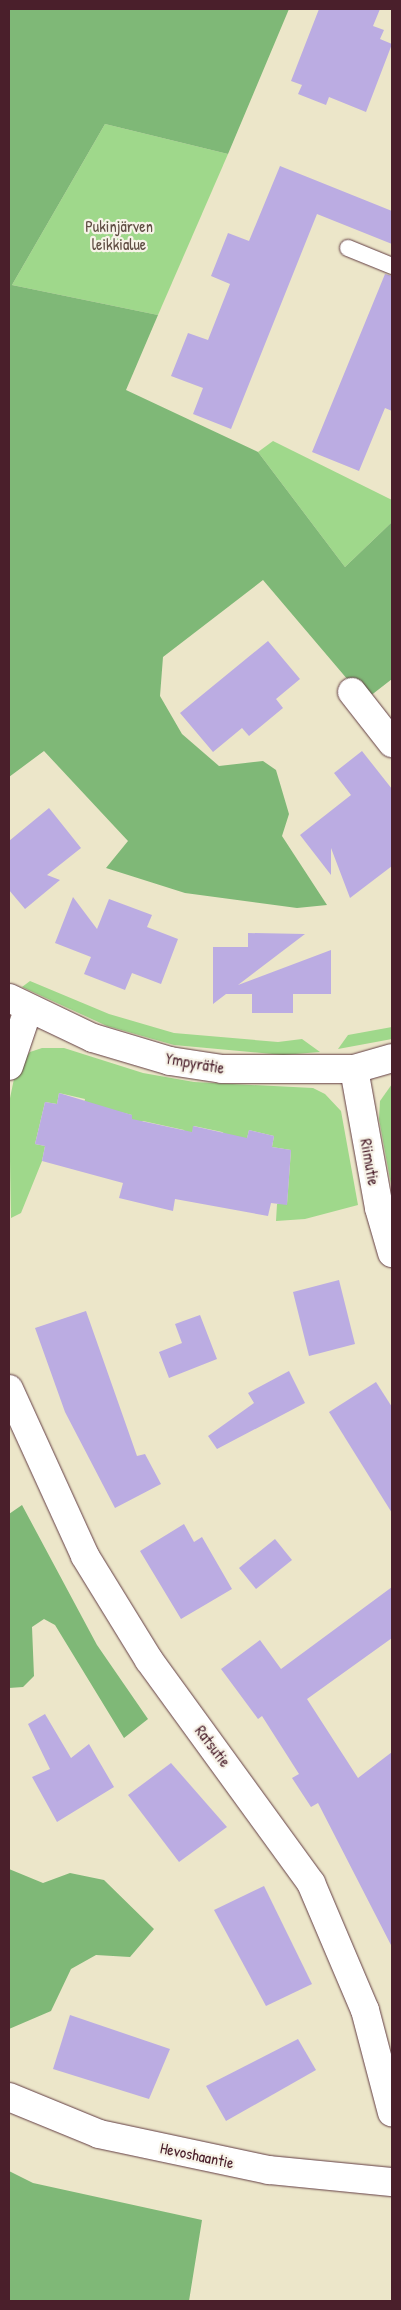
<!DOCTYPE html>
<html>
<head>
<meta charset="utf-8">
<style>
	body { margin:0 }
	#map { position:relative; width:401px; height:2310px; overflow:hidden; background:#ece6c9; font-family:"Patrick Hand",sans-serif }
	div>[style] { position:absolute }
	.green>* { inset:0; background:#9fd88b }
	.forest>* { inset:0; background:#7fb877 }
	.building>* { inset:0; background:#bbace2 }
	.roads { filter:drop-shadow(0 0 1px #623d43) drop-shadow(0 0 1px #623d43) }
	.lane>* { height:16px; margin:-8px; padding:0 8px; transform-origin:8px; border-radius:8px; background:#fff }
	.street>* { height:28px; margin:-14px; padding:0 14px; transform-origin:14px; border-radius:14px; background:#fff }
	.secondary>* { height:28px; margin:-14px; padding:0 14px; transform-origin:14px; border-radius:14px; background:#fff }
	span { translate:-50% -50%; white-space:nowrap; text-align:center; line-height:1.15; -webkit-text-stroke:4.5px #f7f3e8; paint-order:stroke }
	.park-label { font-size:16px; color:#5f4d43 }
	.street-label { font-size:16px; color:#4a1f2b }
	.frame { position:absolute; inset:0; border:10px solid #4a1f2b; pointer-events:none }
</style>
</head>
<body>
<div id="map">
	<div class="green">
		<div style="clip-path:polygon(105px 124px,228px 154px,158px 315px,12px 285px)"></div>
		<div style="clip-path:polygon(273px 441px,392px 500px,392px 522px,345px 567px,258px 452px)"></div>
		<div style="clip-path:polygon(30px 981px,109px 1014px,174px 1033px,278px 1042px,302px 1039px,320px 1052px,283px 1055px,174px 1045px,107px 1026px,22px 987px)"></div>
		<div style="clip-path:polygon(392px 1027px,392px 1039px,338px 1049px,348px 1035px)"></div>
		<div style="clip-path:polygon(42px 1048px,64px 1048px,143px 1073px,194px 1082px,313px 1088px,325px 1094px,341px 1111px,358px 1205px,305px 1219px,276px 1221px,277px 1204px,287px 1204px,291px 1150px,272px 1147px,274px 1136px,249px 1130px,245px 1147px,222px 1132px,194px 1126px,190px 1141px,184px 1130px,143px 1121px,129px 1129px,132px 1115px,108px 1109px,82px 1113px,85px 1099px,59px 1093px,57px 1104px,45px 1102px,35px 1144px,45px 1146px,42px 1161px,21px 1213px,11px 1218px,9px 1103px,16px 1069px,30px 1052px)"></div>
		<div style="clip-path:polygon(392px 1084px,392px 1190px,379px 1119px,380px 1101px)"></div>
	</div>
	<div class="forest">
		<div style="clip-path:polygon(9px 9px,289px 9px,228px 154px,105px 124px,12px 285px,158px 315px,126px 390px,258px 452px,345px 567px,392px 522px,392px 679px,365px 700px,263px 580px,163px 657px,160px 696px,182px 734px,219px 766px,263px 761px,276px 770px,289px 814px,282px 836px,327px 905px,297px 908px,185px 893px,106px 868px,128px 841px,44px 751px,9px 777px)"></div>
		<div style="clip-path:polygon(22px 1505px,97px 1645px,148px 1719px,124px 1738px,55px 1625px,44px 1619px,32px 1627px,34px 1676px,23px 1687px,9px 1688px,9px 1514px)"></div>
		<div style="clip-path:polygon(9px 1869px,43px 1883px,70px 1873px,104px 1880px,154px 1929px,130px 1957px,96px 1955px,71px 1969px,51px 2011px,9px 2029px)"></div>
		<div style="clip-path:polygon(9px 2171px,33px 2183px,202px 2220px,189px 2301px,9px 2301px)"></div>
	</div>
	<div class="building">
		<div style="clip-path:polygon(319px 9px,380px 9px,373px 26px,384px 30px,380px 39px,392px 44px,366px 112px,329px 97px,326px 105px,298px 94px,302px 85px,291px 81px)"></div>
		<div style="clip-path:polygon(280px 166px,392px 211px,392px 244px,317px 214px,231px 429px,193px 414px,203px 388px,171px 376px,188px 333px,208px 340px,230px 284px,211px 276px,228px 233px,249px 241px)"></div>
		<div style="clip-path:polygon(385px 274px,392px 276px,392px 411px,385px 408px,359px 471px,312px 452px)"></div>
		<div style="clip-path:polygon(268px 641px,300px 679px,276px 699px,283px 708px,249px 736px,242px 728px,213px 752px,180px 713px)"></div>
		<div style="clip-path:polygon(362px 751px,392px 789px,392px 866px,350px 898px,331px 848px,331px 875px,300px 835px,351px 795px,334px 773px)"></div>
		<div style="clip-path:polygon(49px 808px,81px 848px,47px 875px,60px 880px,25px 909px,9px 890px,9px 841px)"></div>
		<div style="clip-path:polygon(73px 897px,97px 929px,109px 899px,152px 915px,147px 927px,178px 939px,161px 984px,132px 973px,125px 990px,84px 974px,91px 957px,55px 943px)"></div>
		<div style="clip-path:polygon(248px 933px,305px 934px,238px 985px,331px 950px,331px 994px,293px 994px,293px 1013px,252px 1013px,252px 994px,226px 994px,213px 1004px,213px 947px,248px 947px)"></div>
		<div style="clip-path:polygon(59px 1093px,132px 1115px,132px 1119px,192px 1132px,193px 1126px,247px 1138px,249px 1130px,274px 1136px,272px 1147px,291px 1150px,287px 1205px,271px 1203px,268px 1216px,175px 1199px,173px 1211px,119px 1198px,123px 1183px,42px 1161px,45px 1146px,35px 1144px,45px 1102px,57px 1104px)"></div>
		<div style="clip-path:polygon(339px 1280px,355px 1344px,309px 1356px,293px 1292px)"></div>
		<div style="clip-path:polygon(86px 1311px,137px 1456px,145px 1454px,161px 1484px,115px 1508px,65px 1412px,35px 1328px)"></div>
		<div style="clip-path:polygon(200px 1315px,217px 1359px,169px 1378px,159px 1352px,182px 1343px,175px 1324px)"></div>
		<div style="clip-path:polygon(289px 1371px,305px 1403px,217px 1449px,208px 1436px,254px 1403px,248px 1393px)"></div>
		<div style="clip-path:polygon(376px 1382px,392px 1407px,392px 1513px,329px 1412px)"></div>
		<div style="clip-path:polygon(184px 1524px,194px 1542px,202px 1537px,232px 1589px,181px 1619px,140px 1551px)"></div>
		<div style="clip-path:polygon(275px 1539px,292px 1560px,256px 1589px,239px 1568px)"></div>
		<div style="clip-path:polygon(392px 1587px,392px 1638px,307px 1699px,358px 1778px,392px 1752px,392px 1947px,318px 1803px,311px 1807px,292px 1778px,299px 1774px,262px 1716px,258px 1719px,221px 1669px,260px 1640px,281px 1669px)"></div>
		<div style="clip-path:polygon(45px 1714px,71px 1758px,89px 1744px,114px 1787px,57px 1822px,32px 1777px,50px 1769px,28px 1724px)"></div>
		<div style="clip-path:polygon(171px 1763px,227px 1827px,179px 1862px,128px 1795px)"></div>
		<div style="clip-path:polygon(264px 1886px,312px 1984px,266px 2006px,214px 1910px)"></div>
		<div style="clip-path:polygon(70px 2015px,170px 2049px,149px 2099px,53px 2069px)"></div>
		<div style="clip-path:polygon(298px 2039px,316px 2070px,226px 2121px,206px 2086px)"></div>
	</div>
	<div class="roads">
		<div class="lane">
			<div style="left:348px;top:248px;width:48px;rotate:22.2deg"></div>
		</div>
		<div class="street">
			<div style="left:352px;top:692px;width:65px;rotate:51.9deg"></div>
			<div style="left:9px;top:1066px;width:59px;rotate:-71.3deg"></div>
			<div style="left:354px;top:1069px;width:141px;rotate:79.8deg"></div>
			<div style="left:379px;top:1208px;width:47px;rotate:73.9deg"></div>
			<div style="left:9px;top:1389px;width:183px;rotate:65.5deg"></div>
			<div style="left:85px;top:1556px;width:122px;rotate:58.4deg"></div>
			<div style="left:149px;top:1660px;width:276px;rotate:54deg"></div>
			<div style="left:311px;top:1883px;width:138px;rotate:67deg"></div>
			<div style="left:365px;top:2010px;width:106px;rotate:75.3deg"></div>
		</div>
		<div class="secondary">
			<div style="left:9px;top:998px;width:93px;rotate:25.5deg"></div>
			<div style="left:93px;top:1038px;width:80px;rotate:16.6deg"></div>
			<div style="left:170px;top:1061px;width:53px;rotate:8.7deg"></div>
			<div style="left:222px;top:1069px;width:132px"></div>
			<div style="left:354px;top:1069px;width:40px;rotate:-16deg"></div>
			<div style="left:9px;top:2097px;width:97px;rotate:22.3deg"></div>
			<div style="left:99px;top:2134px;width:174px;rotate:12deg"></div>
			<div style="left:269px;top:2170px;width:124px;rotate:5.6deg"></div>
		</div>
	</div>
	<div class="park-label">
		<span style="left:119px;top:235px">Pukinjärven<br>leikkialue</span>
	</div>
	<div class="street-label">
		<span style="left:195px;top:1063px;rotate:10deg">Ympyrätie</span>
		<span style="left:370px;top:1162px;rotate:80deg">Riimutie</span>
		<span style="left:213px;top:1746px;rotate:53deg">Ratsutie</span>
		<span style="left:197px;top:2155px;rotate:12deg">Hevoshaantie</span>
	</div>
	<div class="frame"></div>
</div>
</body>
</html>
